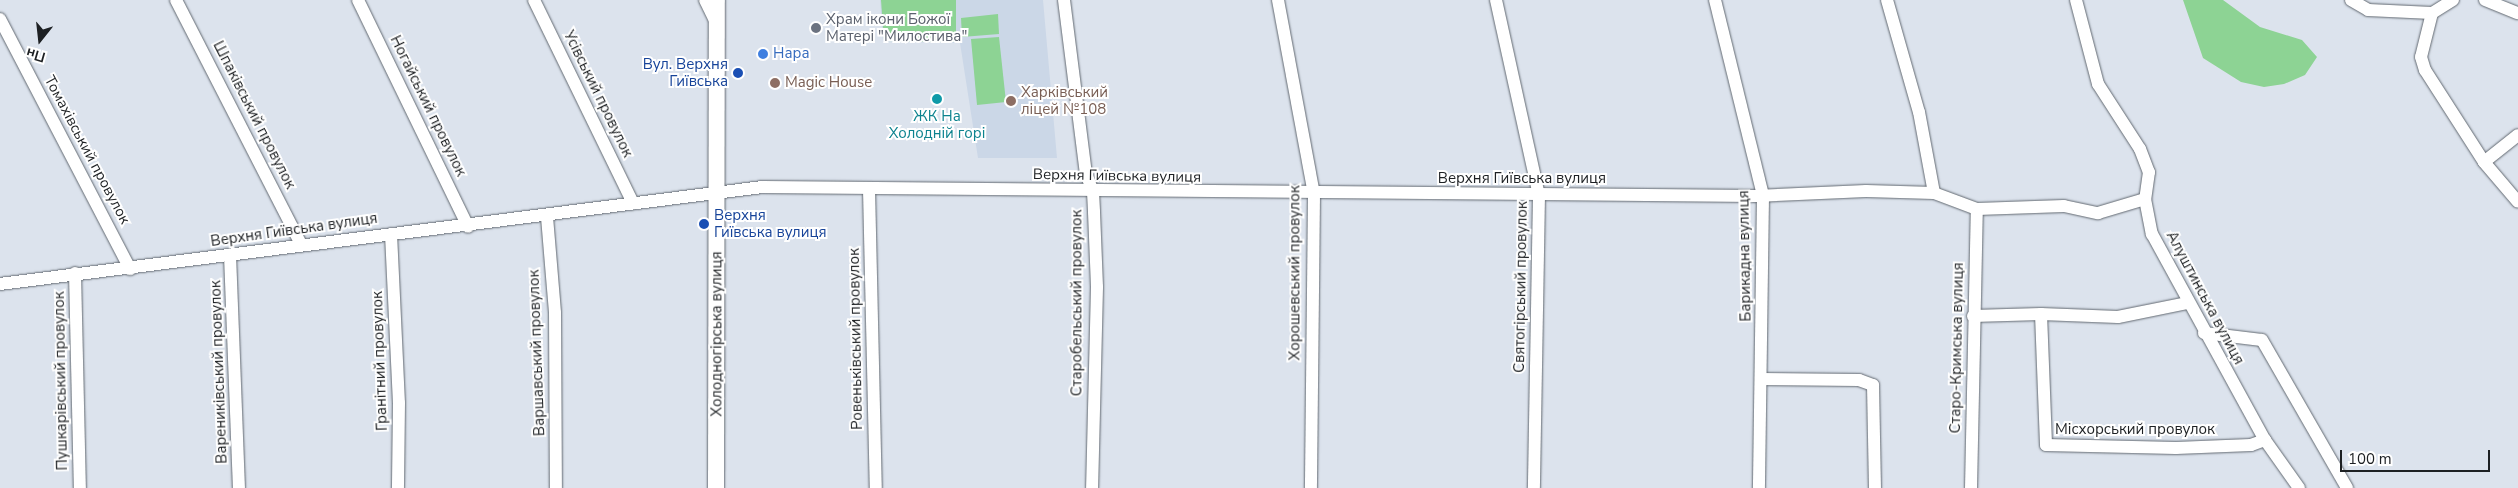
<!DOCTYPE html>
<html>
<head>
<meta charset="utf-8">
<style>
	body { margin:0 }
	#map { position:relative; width:2518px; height:488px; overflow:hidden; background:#dce3ed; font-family:"Nunito Sans",sans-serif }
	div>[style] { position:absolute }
	.built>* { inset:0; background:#cbd7e7 }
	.green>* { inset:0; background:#8dd394 }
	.roads { filter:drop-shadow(0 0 1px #626971) drop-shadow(0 0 1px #626971) }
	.minor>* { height:12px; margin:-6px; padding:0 6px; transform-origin:6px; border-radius:6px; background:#fff }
	.major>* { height:16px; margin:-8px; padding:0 8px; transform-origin:8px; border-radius:8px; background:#fff }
	.dots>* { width:14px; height:14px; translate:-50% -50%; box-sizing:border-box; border:2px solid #fff; border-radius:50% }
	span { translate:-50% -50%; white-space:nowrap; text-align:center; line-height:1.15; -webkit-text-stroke:4px #fff; paint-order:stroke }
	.worship-label { font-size:15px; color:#5b616d }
	.left { translate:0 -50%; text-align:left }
	.shop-label { font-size:15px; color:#366cbe }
	.transit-label { font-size:15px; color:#164399 }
	.right { translate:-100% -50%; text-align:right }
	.education-label { font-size:15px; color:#785e54 }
	.street-label { font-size:15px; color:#1d2023 }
	.culture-label { font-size:15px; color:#0d838f }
	.north { position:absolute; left:15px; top:15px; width:50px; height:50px; -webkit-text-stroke:4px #fff; paint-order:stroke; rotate:196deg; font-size:14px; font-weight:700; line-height:20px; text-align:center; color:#1d2023 }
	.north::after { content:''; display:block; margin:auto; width:18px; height:22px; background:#1d2023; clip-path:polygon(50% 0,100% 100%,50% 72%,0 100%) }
	.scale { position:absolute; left:2340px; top:450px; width:150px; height:22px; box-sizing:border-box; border:2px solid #1d2023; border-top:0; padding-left:6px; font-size:15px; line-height:18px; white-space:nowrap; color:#1d2023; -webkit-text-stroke:4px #fff; paint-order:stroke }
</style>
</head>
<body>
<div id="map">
	<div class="built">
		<div style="clip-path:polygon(880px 0,1043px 0,1057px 158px,978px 158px,960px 43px,883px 42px)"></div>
	</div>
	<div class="green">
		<div style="clip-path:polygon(881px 0,956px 0,956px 42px,884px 41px)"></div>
		<div style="clip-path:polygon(2183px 0,2223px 0,2260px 27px,2302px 40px,2317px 57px,2305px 75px,2284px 84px,2264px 87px,2241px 82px,2203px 58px)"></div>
		<div style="clip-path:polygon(998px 14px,999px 34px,962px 37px,961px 18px)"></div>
		<div style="clip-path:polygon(999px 37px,1006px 102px,977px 105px,971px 39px)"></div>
	</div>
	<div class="roads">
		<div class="minor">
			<div style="left:176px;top:0;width:274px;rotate:62.9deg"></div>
			<div style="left:358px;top:0;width:252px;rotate:64.1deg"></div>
			<div style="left:534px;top:0;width:226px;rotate:64deg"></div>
			<div style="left:705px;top:0;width:25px;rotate:64deg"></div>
			<div style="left:1064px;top:0;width:174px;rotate:82.8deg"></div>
			<div style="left:1086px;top:173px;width:20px;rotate:70deg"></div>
			<div style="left:1093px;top:192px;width:20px;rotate:87deg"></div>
			<div style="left:1094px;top:212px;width:75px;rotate:87.7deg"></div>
			<div style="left:1097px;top:287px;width:201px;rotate:91.4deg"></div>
			<div style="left:1278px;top:0;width:198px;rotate:79.5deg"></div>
			<div style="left:1314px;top:195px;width:293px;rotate:90.6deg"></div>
			<div style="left:1496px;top:0;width:200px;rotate:77.6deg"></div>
			<div style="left:1539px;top:195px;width:293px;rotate:91deg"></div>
			<div style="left:1715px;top:0;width:202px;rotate:76.2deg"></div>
			<div style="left:1763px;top:196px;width:292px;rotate:90.8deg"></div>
			<div style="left:1887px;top:0;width:116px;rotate:74.1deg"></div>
			<div style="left:1919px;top:112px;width:82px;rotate:79.5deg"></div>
			<div style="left:2076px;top:0;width:87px;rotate:75.3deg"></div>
			<div style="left:2098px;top:84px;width:77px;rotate:57.1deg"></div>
			<div style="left:2140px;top:149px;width:25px;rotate:69deg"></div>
			<div style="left:2149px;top:172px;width:27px;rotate:98deg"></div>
			<div style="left:2145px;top:199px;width:36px;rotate:79deg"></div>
			<div style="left:2152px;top:234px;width:235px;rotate:61.3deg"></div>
			<div style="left:2265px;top:440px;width:59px;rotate:54.7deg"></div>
			<div style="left:2351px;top:0;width:20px;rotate:30deg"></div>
			<div style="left:2368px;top:10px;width:64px;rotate:2.7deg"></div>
			<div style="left:2453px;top:0;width:25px;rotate:148deg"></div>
			<div style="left:2432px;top:13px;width:45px;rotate:104deg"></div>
			<div style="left:2421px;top:57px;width:14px;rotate:73deg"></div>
			<div style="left:2425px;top:70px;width:109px;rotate:57.3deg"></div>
			<div style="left:2484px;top:162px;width:52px;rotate:49.6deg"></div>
			<div style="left:2485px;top:0;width:35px;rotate:22deg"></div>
			<div style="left:0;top:19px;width:282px;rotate:62.5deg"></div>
			<div style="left:2484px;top:162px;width:43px;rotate:-38.5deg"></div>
			<div style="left:869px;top:189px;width:299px;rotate:88.7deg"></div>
			<div style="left:547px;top:217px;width:96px;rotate:85.2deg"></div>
			<div style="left:555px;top:313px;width:175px;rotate:89.7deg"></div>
			<div style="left:391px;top:234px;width:169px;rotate:87.3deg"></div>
			<div style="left:399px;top:403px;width:85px;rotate:90.7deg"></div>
			<div style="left:230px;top:255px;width:233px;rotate:87.8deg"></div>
			<div style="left:75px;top:273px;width:215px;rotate:88.7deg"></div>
			<div style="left:0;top:284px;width:769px;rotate:-7.25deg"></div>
			<div style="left:763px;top:187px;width:993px;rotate:0.52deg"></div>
			<div style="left:1756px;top:196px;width:110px;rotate:-2.6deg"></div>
			<div style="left:1866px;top:191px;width:68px;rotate:1.7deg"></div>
			<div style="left:1934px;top:193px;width:46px;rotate:20.4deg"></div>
			<div style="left:1977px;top:209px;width:87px;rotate:-2deg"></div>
			<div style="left:2064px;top:206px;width:35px;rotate:12deg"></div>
			<div style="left:2098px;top:213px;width:49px;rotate:-16.6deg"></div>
			<div style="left:2041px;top:314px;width:131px;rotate:87.8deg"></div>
			<div style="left:2046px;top:445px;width:130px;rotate:1.3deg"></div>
			<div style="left:2176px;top:448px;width:75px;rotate:-2.3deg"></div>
			<div style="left:2251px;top:445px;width:15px;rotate:-20deg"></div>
			<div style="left:1973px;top:316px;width:68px;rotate:-1.7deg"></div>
			<div style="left:2041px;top:314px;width:77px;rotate:2.2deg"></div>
			<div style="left:2118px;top:317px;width:70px;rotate:-11.5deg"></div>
			<div style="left:2204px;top:333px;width:58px;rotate:6.9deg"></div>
			<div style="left:2262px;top:340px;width:171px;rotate:60.1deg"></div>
			<div style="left:1761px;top:379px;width:98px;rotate:0.6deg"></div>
			<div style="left:1859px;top:380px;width:15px;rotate:20deg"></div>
			<div style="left:1873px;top:385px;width:103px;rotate:88.9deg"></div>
			<div style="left:1971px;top:488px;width:279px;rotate:-88.8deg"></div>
		</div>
		<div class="major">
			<div style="left:716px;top:488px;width:488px;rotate:-89.9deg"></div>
		</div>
	</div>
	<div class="dots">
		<div style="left:816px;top:28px;background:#6b7280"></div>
		<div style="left:763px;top:54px;background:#3f7fe0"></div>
		<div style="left:738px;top:73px;background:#1a4fb4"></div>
		<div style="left:775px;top:83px;background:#8d6e63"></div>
		<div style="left:937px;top:99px;background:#0f9aa8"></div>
		<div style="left:1011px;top:101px;background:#8d6e63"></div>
		<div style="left:704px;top:224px;background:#1a4fb4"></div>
	</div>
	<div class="worship-label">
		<span class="left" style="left:826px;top:28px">Храм ікони Божої<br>Матері "Милостива"</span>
	</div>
	<div class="shop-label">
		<span class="left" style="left:773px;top:54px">Нара</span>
	</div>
	<div class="transit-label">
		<span class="right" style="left:728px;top:73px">Вул. Верхня<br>Гиївська</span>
		<span class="left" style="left:714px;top:224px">Верхня<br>Гиївська вулиця</span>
	</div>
	<div class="education-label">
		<span class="left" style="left:785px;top:83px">Magic House</span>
		<span class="left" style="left:1021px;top:101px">Харківський<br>ліцей №108</span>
	</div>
	<div class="street-label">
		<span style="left:598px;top:94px;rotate:64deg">Усівський провулок</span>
		<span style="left:428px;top:106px;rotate:64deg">Ногайський провулок</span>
		<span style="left:254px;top:115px;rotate:63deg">Шпаківський провулок</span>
		<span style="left:87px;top:150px;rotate:62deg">Томахівський провулок</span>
		<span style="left:1117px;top:176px;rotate:1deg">Верхня Гиївська вулиця</span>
		<span style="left:1522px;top:179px">Верхня Гиївська вулиця</span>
		<span style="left:294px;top:230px;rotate:-8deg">Верхня Гиївська вулиця</span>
		<span style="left:1745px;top:256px;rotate:-91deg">Барикадна вулиця</span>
		<span style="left:1295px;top:273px;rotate:-90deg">Хорошевський провулок</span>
		<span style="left:1521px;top:287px;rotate:-89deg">Святогірський провулок</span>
		<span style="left:2205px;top:298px;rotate:62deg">Алуштинська вулиця</span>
		<span style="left:1077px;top:303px;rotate:-90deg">Старобельський провулок</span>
		<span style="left:717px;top:334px;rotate:-90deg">Холодногірська вулиця</span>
		<span style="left:856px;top:339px;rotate:-91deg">Ровеньківський провулок</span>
		<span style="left:1957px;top:348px;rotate:-89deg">Старо-Кримська вулиця</span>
		<span style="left:537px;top:353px;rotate:-92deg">Варшавський провулок</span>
		<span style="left:380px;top:361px;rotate:-92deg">Гранітний провулок</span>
		<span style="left:219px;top:372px;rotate:-92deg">Варениківський провулок</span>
		<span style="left:61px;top:381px;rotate:-91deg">Пушкарівський провулок</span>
		<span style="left:2135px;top:430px">Місхорський провулок</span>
	</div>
	<div class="culture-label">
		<span style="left:937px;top:125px">ЖК На<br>Холодній горі</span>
	</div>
	<div class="north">Пн</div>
	<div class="scale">100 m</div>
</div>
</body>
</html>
